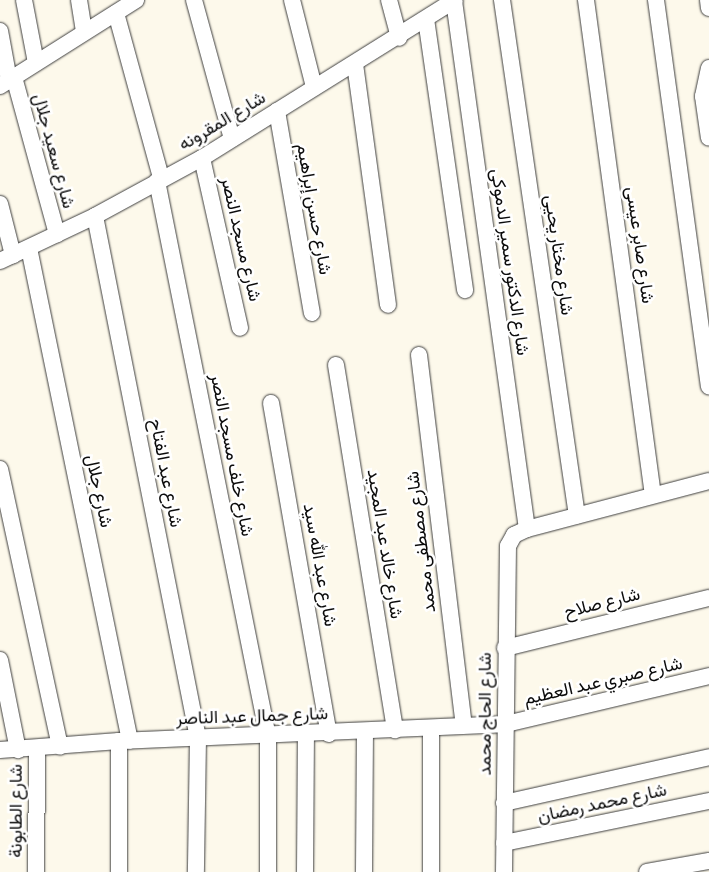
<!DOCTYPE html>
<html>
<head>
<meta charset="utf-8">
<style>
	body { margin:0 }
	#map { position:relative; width:709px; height:872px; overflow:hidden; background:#fdf9eb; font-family:"Crimson Pro",Vazirmatn,serif }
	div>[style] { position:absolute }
	.roads { filter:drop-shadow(0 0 1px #3e3e3e) drop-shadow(0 0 1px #3e3e3e) }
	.minor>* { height:16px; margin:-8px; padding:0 8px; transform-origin:8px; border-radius:8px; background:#fff }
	span { translate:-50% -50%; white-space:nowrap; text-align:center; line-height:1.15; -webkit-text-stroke:5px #fff; paint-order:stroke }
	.street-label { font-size:18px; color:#0b0b0b }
</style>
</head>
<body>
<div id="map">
	<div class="roads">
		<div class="minor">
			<div style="left:24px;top:0;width:64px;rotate:79.2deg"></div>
			<div style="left:79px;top:0;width:32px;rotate:81deg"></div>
			<div style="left:194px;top:0;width:144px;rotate:74.7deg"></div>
			<div style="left:292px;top:0;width:90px;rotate:75.8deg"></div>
			<div style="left:389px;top:0;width:39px;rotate:75deg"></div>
			<div style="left:502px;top:0;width:521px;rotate:81.73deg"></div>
			<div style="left:586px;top:0;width:499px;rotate:82.3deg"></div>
			<div style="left:656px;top:0;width:390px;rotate:82.2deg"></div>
			<div style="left:708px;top:0;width:8px;rotate:83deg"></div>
			<div style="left:454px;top:1px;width:533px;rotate:82.13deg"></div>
			<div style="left:116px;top:13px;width:171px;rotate:74.7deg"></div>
			<div style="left:426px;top:19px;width:274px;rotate:81.8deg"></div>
			<div style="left:0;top:31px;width:50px;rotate:79.6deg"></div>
			<div style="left:355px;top:64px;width:243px;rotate:82.2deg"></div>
			<div style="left:709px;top:68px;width:29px;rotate:102deg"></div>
			<div style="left:703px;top:96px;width:42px;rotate:81.9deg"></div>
			<div style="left:14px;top:77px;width:163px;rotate:74.7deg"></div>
			<div style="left:0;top:86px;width:161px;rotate:-32.3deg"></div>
			<div style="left:277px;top:111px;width:205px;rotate:80.2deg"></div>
			<div style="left:202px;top:158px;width:174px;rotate:77.4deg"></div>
			<div style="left:157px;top:181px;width:567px;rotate:78.71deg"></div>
			<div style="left:268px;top:737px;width:135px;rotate:90deg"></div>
			<div style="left:0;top:204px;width:53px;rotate:75.7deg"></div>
			<div style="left:95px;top:216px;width:532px;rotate:78.84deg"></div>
			<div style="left:198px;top:738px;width:134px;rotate:90.9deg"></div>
			<div style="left:29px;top:248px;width:503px;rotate:78.42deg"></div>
			<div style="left:0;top:261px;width:105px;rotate:-25.3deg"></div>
			<div style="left:95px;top:216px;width:122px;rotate:-28.5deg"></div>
			<div style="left:202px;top:158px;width:298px;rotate:-32deg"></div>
			<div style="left:419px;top:355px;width:373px;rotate:83.1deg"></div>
			<div style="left:336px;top:365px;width:370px;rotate:80.8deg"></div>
			<div style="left:271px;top:403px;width:336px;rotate:80.1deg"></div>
			<div style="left:0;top:469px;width:284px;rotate:77.8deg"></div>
			<div style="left:505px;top:648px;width:210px;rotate:-13.8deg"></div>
			<div style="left:0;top:660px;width:92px;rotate:78.7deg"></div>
			<div style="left:119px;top:741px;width:131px;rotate:90deg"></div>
			<div style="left:0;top:750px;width:119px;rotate:-4.3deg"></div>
			<div style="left:119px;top:741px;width:387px;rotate:-2.5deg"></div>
			<div style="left:506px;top:724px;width:209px;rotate:-13.3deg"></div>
			<div style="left:504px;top:803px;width:210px;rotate:-12.6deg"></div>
			<div style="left:504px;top:843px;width:209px;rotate:-11.6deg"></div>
			<div style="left:36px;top:872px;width:123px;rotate:-89.5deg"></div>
			<div style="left:305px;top:872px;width:137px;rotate:-89.6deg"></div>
			<div style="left:364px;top:872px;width:140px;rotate:-89.6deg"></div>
			<div style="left:431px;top:872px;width:144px;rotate:-90deg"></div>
			<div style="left:504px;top:872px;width:326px;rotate:-89.3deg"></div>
			<div style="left:508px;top:546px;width:13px;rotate:-61deg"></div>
			<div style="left:514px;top:535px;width:14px;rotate:-25deg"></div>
			<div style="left:527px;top:529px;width:188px;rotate:-14.8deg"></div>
			<div style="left:647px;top:872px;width:63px;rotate:-10.1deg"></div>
		</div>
	</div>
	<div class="street-label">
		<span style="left:222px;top:121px;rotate:-31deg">شارع المقرونه</span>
		<span style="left:54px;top:151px;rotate:75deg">شارع سعيد جلال</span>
		<span style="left:314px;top:209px;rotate:80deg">شارع حسن إبراهيم</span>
		<span style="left:241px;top:239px;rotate:77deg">شارع مسجد النصر</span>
		<span style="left:640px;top:245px;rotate:82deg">شارع صابر عيسى</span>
		<span style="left:559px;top:255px;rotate:82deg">شارع مختار يحيى</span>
		<span style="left:510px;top:262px;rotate:82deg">شارع الدكتور سمير الدموكى</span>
		<span style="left:232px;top:455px;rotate:79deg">شارع خلف مسجد النصر</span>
		<span style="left:166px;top:473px;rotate:79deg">شارع عبد الفتاح</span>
		<span style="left:99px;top:491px;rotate:78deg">شارع جلال</span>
		<span style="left:421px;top:542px;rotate:-97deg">شارع مصطفى محمد</span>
		<span style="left:385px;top:544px;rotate:81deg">شارع خالد عبد المجيد</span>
		<span style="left:320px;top:565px;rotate:80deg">شارع عبد الله سيد</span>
		<span style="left:602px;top:603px;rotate:-14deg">شارع صلاح</span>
		<span style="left:603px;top:681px;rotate:-13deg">شارع صبري عبد العظيم</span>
		<span style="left:485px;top:714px;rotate:-90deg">شارع الحاج محمد</span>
		<span style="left:252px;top:716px;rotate:-2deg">شارع جمال عبد الناصر</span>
		<span style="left:602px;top:803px;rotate:-12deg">شارع محمد رمضان</span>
		<span style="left:16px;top:811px;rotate:-90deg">شارع الطابونة</span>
	</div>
</div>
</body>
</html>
